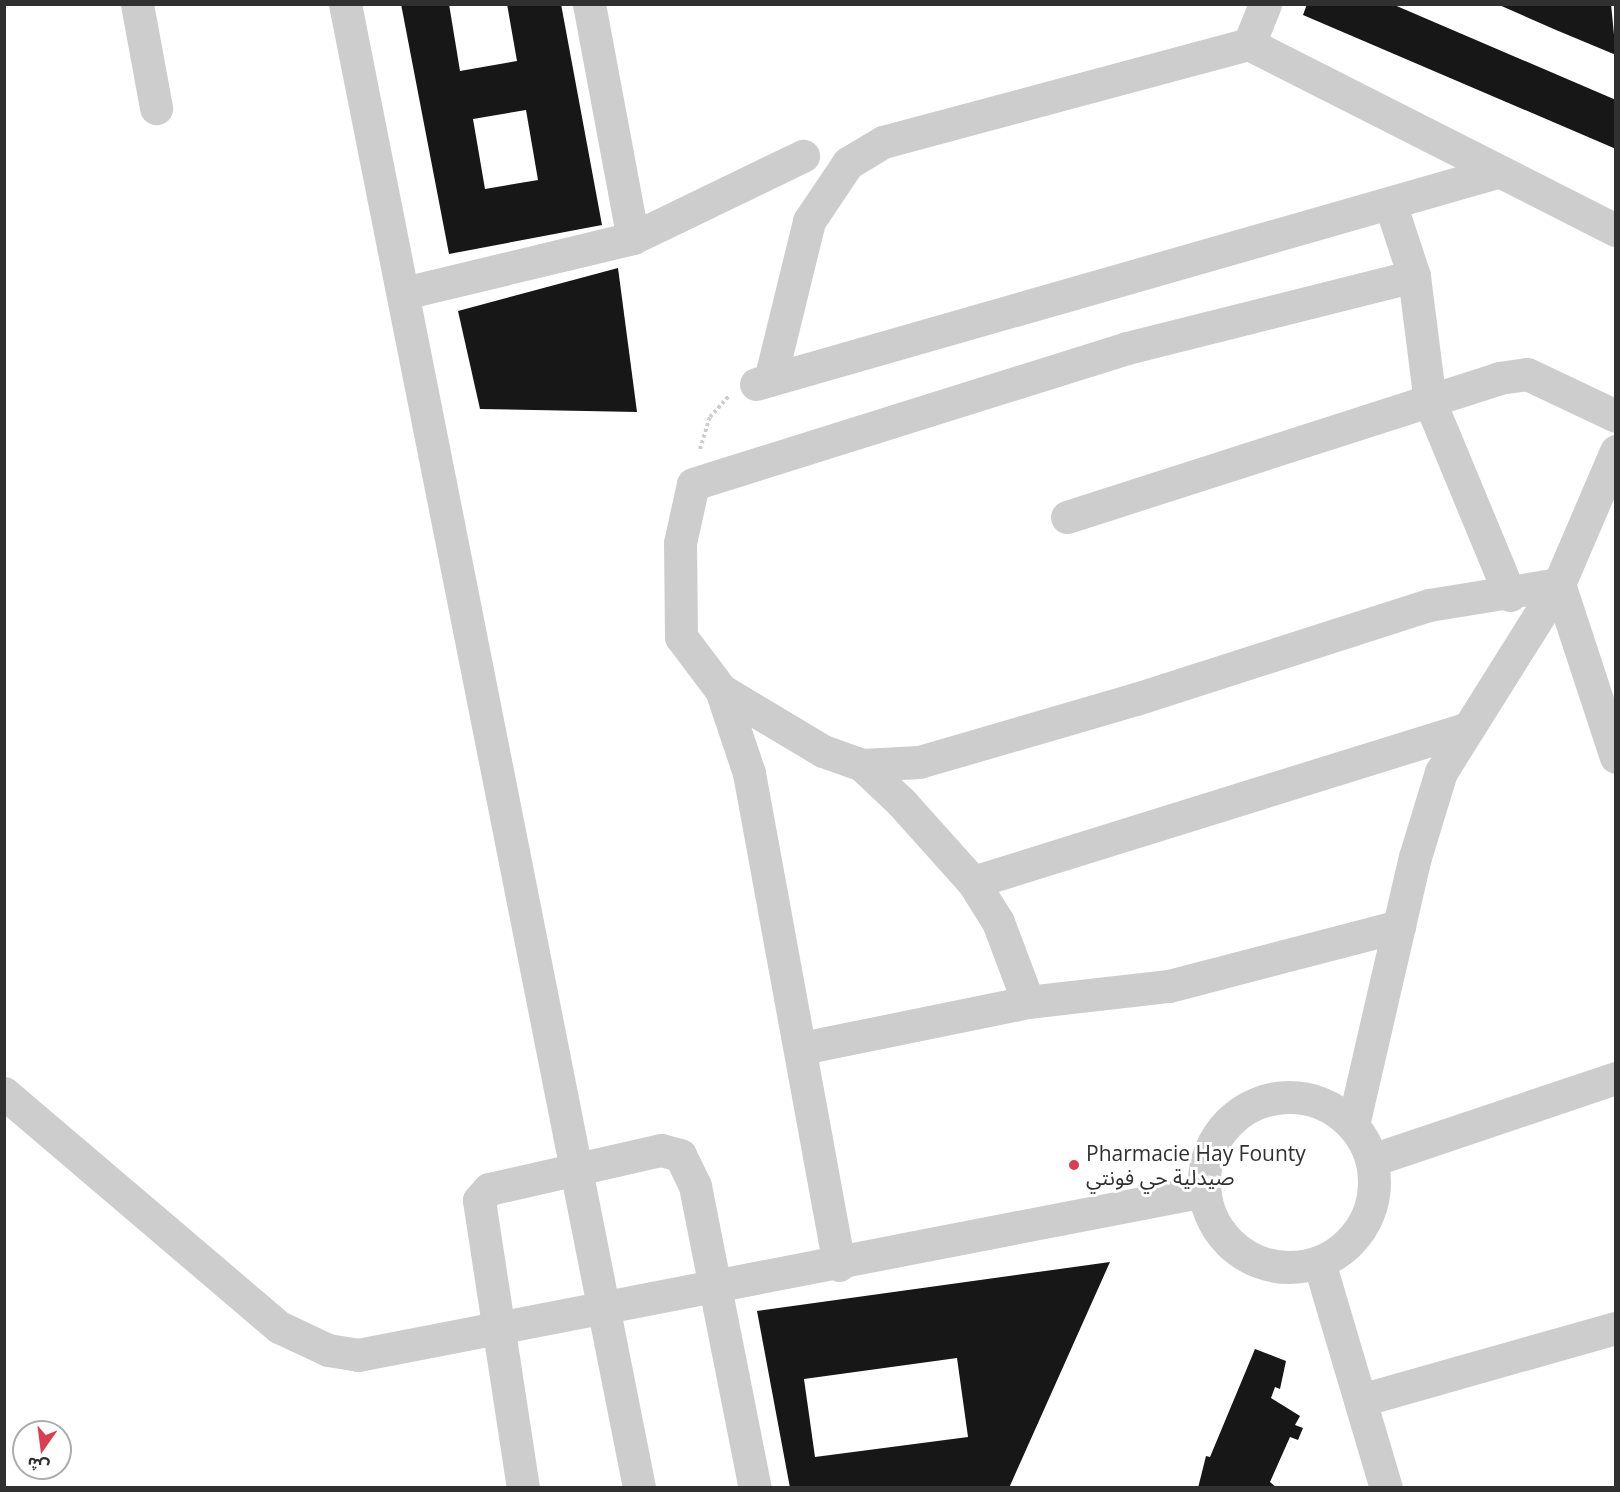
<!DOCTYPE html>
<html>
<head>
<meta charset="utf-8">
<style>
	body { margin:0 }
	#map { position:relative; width:1620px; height:1492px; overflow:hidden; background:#fff; font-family:"Open Sans","Noto Sans Arabic",sans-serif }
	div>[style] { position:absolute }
	.building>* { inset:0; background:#171717 }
	.path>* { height:4px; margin-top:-2px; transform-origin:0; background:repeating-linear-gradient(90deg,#cdcdcd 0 3px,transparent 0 6px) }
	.minor>* { height:33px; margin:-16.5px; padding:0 16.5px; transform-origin:16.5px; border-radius:16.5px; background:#cdcdcd }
	.minor>.ring { margin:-16.5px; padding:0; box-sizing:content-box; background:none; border:33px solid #cdcdcd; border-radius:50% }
	.dots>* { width:16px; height:16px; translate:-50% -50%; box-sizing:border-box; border:3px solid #fff; border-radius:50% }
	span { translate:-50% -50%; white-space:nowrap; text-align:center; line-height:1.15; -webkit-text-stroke:6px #fff; paint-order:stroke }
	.poi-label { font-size:21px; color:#303030 }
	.left { translate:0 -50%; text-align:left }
	.frame { position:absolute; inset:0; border:6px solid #303030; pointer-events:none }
	.north { position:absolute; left:12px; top:1420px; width:60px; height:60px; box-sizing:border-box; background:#fff; border:2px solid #acacac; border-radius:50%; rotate:194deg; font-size:16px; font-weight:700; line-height:24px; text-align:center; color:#303030 }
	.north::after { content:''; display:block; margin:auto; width:21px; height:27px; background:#db3e51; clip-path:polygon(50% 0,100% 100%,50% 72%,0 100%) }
</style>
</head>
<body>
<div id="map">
	<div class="building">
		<div style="clip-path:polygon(evenodd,401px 4px,449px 4px,460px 71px,517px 61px,507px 4px,561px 4px,602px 225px,449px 254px,401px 4px,526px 110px,538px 180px,485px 189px,473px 119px,526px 110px)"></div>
		<div style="clip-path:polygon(1307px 4px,1392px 4px,1616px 100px,1616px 149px,1303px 15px)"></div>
		<div style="clip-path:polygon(1497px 4px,1611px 4px,1616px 55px,1556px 30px)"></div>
		<div style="clip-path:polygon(618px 268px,637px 412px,480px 409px,458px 311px)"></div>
		<div style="clip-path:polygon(evenodd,1110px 1262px,1009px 1488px,790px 1488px,757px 1311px,1110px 1262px,957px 1358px,968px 1437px,815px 1457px,804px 1379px,957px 1358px)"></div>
		<div style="clip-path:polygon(1255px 1349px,1286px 1361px,1280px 1389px,1275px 1387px,1271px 1398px,1300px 1416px,1295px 1425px,1303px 1428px,1298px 1440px,1290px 1437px,1270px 1482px,1277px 1488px,1198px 1488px,1206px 1456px,1210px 1457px)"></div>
	</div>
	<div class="path">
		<div style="left:700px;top:449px;width:34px;rotate:-73deg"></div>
		<div style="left:710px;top:417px;width:28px;rotate:-48deg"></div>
	</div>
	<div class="minor">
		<div style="left:137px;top:4px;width:106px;rotate:79.6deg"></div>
		<div style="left:345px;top:4px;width:1513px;rotate:78.79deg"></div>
		<div style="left:589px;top:4px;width:238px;rotate:79.4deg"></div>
		<div style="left:1265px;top:4px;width:43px;rotate:111.8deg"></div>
		<div style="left:1249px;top:44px;width:411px;rotate:26.9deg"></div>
		<div style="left:1390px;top:203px;width:77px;rotate:71.8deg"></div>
		<div style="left:1414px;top:276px;width:127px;rotate:82.8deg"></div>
		<div style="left:1430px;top:402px;width:209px;rotate:67.5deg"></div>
		<div style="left:404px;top:293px;width:236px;rotate:-13.5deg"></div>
		<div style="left:633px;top:238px;width:189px;rotate:-25.8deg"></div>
		<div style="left:770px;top:380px;width:164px;rotate:-76.2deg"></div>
		<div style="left:809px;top:221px;width:70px;rotate:-56.1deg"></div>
		<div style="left:848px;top:163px;width:41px;rotate:-31deg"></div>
		<div style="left:883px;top:142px;width:379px;rotate:-15deg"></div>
		<div style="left:756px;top:384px;width:771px;rotate:-15.97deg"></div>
		<div style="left:1616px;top:451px;width:145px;rotate:113.2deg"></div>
		<div style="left:1559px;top:584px;width:182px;rotate:71.8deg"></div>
		<div style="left:1067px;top:517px;width:454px;rotate:-17.8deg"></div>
		<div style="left:1499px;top:378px;width:28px;rotate:-8deg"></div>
		<div style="left:1527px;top:374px;width:98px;rotate:25.3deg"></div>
		<div style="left:721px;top:690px;width:119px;rotate:30.9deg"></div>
		<div style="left:823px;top:751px;width:41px;rotate:19.7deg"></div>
		<div style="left:862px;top:765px;width:55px;rotate:43.5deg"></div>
		<div style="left:902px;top:803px;width:106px;rotate:48.1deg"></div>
		<div style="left:973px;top:882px;width:47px;rotate:58deg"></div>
		<div style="left:998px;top:922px;width:85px;rotate:69.4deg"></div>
		<div style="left:862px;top:765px;width:57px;rotate:-3deg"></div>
		<div style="left:919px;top:762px;width:226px;rotate:-16.2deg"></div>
		<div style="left:1136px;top:699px;width:308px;rotate:-17.8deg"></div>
		<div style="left:1429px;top:605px;width:132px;rotate:-9.2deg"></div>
		<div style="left:973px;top:882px;width:518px;rotate:-17.28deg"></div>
		<div style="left:802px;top:1048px;width:231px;rotate:-11.5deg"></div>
		<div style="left:1028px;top:1002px;width:142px;rotate:-6.5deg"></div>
		<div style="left:1169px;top:986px;width:238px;rotate:-14.6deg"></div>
		<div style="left:4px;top:1093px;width:361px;rotate:40.4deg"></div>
		<div style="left:279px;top:1327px;width:54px;rotate:25.1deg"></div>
		<div style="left:328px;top:1350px;width:30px;rotate:9deg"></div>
		<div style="left:358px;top:1355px;width:862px;rotate:-10.97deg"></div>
		<div class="ring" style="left:1204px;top:1097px;width:137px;height:137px"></div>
		<div style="left:1353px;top:1125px;width:275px;rotate:-77deg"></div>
		<div style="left:1415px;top:857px;width:89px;rotate:-73deg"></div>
		<div style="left:1441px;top:772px;width:222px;rotate:-57.9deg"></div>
		<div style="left:1372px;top:1160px;width:257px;rotate:-18.6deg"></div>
		<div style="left:1319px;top:1262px;width:236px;rotate:73.5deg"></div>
		<div style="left:839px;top:1265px;width:500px;rotate:-100.37deg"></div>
		<div style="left:749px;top:773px;width:88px;rotate:-108.6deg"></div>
		<div style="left:721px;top:690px;width:66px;rotate:-127deg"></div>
		<div style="left:681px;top:637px;width:94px;rotate:-90.6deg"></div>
		<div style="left:680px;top:543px;width:60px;rotate:-77.6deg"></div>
		<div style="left:693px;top:484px;width:455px;rotate:-17.4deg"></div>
		<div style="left:1127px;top:348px;width:296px;rotate:-14.1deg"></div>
		<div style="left:1361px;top:1400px;width:265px;rotate:-15.8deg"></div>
		<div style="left:523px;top:1488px;width:291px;rotate:-98.7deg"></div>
		<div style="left:479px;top:1200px;width:15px;rotate:-48deg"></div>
		<div style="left:489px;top:1189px;width:176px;rotate:-12.8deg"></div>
		<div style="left:661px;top:1150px;width:20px;rotate:15deg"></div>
		<div style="left:680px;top:1155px;width:34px;rotate:64deg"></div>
		<div style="left:695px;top:1186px;width:308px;rotate:78.8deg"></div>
	</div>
	<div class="dots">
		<div style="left:1074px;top:1165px;background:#db3e51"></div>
	</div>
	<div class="poi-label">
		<span class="left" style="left:1086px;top:1165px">Pharmacie Hay Founty<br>صيدلية حي فونتي</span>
	</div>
	<div class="frame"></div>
	<div class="north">ش</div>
</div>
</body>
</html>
